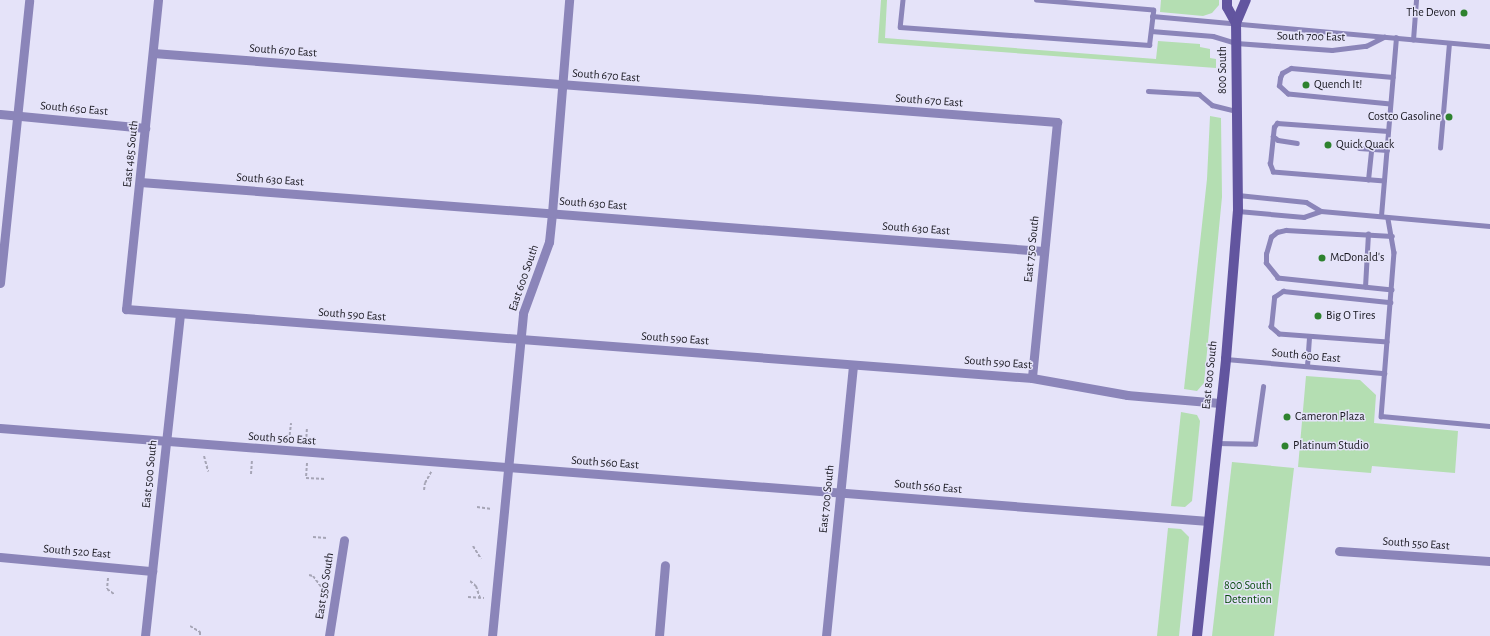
<!DOCTYPE html>
<html>
<head>
<meta charset="utf-8">
<style>
	body { margin:0 }
	#map { position:relative; width:1490px; height:636px; overflow:hidden; background:#e5e3f9; font-family:"Alegreya Sans",sans-serif }
	div>[style] { position:absolute }
	.green>* { inset:0; background:#b4deb2 }
	.path>* { height:2px; margin-top:-1px; transform-origin:0; background:repeating-linear-gradient(90deg,#a6a5b6 0 3px,transparent 0 5px) }
	.service>* { height:4.5px; margin:-2.25px; padding:0 2.25px; transform-origin:2.25px; border-radius:2.25px; background:#8b85b9 }
	.minor>* { height:9px; margin:-4.5px; padding:0 4.5px; transform-origin:4.5px; border-radius:4.5px; background:#8b85b9 }
	.secondary>* { height:10px; margin:-5px; padding:0 5px; transform-origin:5px; border-radius:5px; background:#62559f }
	.dots>* { width:11px; height:11px; translate:-50% -50%; box-sizing:border-box; border:2px solid #e5e3f9; border-radius:50% }
	span { translate:-50% -50%; white-space:nowrap; text-align:center; line-height:1.15; -webkit-text-stroke:3px #e5e3f9; paint-order:stroke }
	.poi-label { font-size:12px; color:#191820 }
	.right { translate:-100% -50%; text-align:right }
	.left { translate:0 -50%; text-align:left }
	.street-label { font-size:12px; color:#191820 }
	.park-label { font-size:12px; color:#074b0b }
</style>
</head>
<body>
<div id="map">
	<div class="green">
		<div style="clip-path:polygon(881px 0,887px 0,885px 38px,1156px 59px,1158px 41px,1200px 44px,1200px 47px,1210px 49px,1210px 58px,1216px 59px,1216px 68px,878px 43px)"></div>
		<div style="clip-path:polygon(1161px 0,1219px 0,1219px 5px,1212px 13px,1203px 16px,1160px 12px)"></div>
		<div style="clip-path:polygon(1210px 116px,1221px 118px,1222px 197px,1204px 383px,1197px 391px,1184px 389px,1207px 179px)"></div>
		<div style="clip-path:polygon(1306px 376px,1360px 380px,1376px 395px,1374px 423px,1458px 431px,1455px 473px,1372px 466px,1371px 473px,1298px 467px)"></div>
		<div style="clip-path:polygon(1181px 412px,1197px 415px,1200px 421px,1192px 501px,1185px 507px,1171px 506px)"></div>
		<div style="clip-path:polygon(1232px 462px,1294px 468px,1274px 636px,1212px 636px)"></div>
		<div style="clip-path:polygon(1168px 528px,1181px 529px,1189px 537px,1179px 636px,1157px 636px)"></div>
	</div>
	<div class="path">
		<div style="left:289px;top:440px;width:17px;rotate:-83deg"></div>
		<div style="left:306px;top:442px;width:15px;rotate:-86deg"></div>
		<div style="left:204px;top:456px;width:16px;rotate:75deg"></div>
		<div style="left:307px;top:463px;width:15px;rotate:94deg"></div>
		<div style="left:306px;top:478px;width:20px;rotate:3deg"></div>
		<div style="left:251px;top:474px;width:15px;rotate:-86deg"></div>
		<div style="left:424px;top:490px;width:7px;rotate:-82deg"></div>
		<div style="left:425px;top:483px;width:13px;rotate:-61deg"></div>
		<div style="left:477px;top:507px;width:15px;rotate:8deg"></div>
		<div style="left:313px;top:537px;width:14px;rotate:4deg"></div>
		<div style="left:473px;top:546px;width:15px;rotate:58deg"></div>
		<div style="left:309px;top:575px;width:4px;rotate:14deg"></div>
		<div style="left:313px;top:576px;width:15px;rotate:53deg"></div>
		<div style="left:108px;top:578px;width:11px;rotate:95deg"></div>
		<div style="left:107px;top:589px;width:9px;rotate:36deg"></div>
		<div style="left:470px;top:581px;width:8px;rotate:40deg"></div>
		<div style="left:476px;top:586px;width:13px;rotate:72deg"></div>
		<div style="left:468px;top:597px;width:16px;rotate:4deg"></div>
		<div style="left:190px;top:626px;width:12px;rotate:31deg"></div>
		<div style="left:200px;top:632px;width:4px;rotate:90deg"></div>
	</div>
	<div class="service">
		<div style="left:903px;top:0;width:27px;rotate:96deg"></div>
		<div style="left:900px;top:27px;width:250px;rotate:4.1deg"></div>
		<div style="left:1149px;top:45px;width:35px;rotate:-83deg"></div>
		<div style="left:1153px;top:10px;width:117px;rotate:-175.1deg"></div>
		<div style="left:1152px;top:16px;width:339px;rotate:5.1deg"></div>
		<div style="left:1151px;top:31px;width:62px;rotate:4.6deg"></div>
		<div style="left:1213px;top:36px;width:24px;rotate:17deg"></div>
		<div style="left:1236px;top:43px;width:96px;rotate:4.2deg"></div>
		<div style="left:1332px;top:50px;width:34px;rotate:-7deg"></div>
		<div style="left:1366px;top:46px;width:20px;rotate:-27deg"></div>
		<div style="left:1413px;top:40px;width:40px;rotate:-85.7deg"></div>
		<div style="left:1148px;top:91px;width:51px;rotate:3.4deg"></div>
		<div style="left:1199px;top:94px;width:17px;rotate:40deg"></div>
		<div style="left:1212px;top:105px;width:25px;rotate:14deg"></div>
		<div style="left:1390px;top:104px;width:102px;rotate:-174.4deg"></div>
		<div style="left:1288px;top:94px;width:12px;rotate:-138deg"></div>
		<div style="left:1279px;top:86px;width:8px;rotate:-83deg"></div>
		<div style="left:1280px;top:78px;width:5px;rotate:-68deg"></div>
		<div style="left:1282px;top:73px;width:10px;rotate:-29deg"></div>
		<div style="left:1291px;top:68px;width:102px;rotate:5deg"></div>
		<div style="left:1273px;top:136px;width:6px;rotate:39deg"></div>
		<div style="left:1278px;top:140px;width:19px;rotate:9deg"></div>
		<div style="left:1359px;top:148px;width:28px;rotate:4deg"></div>
		<div style="left:1440px;top:148px;width:105px;rotate:-85.1deg"></div>
		<div style="left:1368px;top:180px;width:31px;rotate:-84deg"></div>
		<div style="left:1384px;top:181px;width:111px;rotate:-175.4deg"></div>
		<div style="left:1273px;top:172px;width:9px;rotate:-111deg"></div>
		<div style="left:1270px;top:164px;width:37px;rotate:-84deg"></div>
		<div style="left:1274px;top:127px;width:5px;rotate:-53deg"></div>
		<div style="left:1277px;top:123px;width:111px;rotate:4.1deg"></div>
		<div style="left:1238px;top:195px;width:68px;rotate:5.9deg"></div>
		<div style="left:1306px;top:202px;width:17px;rotate:31deg"></div>
		<div style="left:1238px;top:211px;width:66px;rotate:5.2deg"></div>
		<div style="left:1304px;top:217px;width:18px;rotate:-19deg"></div>
		<div style="left:1321px;top:211px;width:170px;rotate:5.1deg"></div>
		<div style="left:1381px;top:216px;width:179px;rotate:-85.2deg"></div>
		<div style="left:1388px;top:219px;width:34px;rotate:80deg"></div>
		<div style="left:1394px;top:252px;width:165px;rotate:94.5deg"></div>
		<div style="left:1381px;top:416px;width:109px;rotate:5.2deg"></div>
		<div style="left:1365px;top:287px;width:53px;rotate:-86.8deg"></div>
		<div style="left:1392px;top:290px;width:115px;rotate:-174deg"></div>
		<div style="left:1278px;top:278px;width:19px;rotate:-129deg"></div>
		<div style="left:1266px;top:263px;width:9px;rotate:-90deg"></div>
		<div style="left:1266px;top:254px;width:18px;rotate:-74deg"></div>
		<div style="left:1271px;top:237px;width:8px;rotate:-40deg"></div>
		<div style="left:1277px;top:232px;width:9px;rotate:-13deg"></div>
		<div style="left:1286px;top:230px;width:106px;rotate:3.2deg"></div>
		<div style="left:1387px;top:342px;width:108px;rotate:-175.8deg"></div>
		<div style="left:1279px;top:334px;width:11px;rotate:-139deg"></div>
		<div style="left:1271px;top:327px;width:30px;rotate:-84deg"></div>
		<div style="left:1274px;top:297px;width:11px;rotate:-34deg"></div>
		<div style="left:1283px;top:291px;width:108px;rotate:5.9deg"></div>
		<div style="left:1226px;top:359px;width:159px;rotate:5.1deg"></div>
		<div style="left:1307px;top:366px;width:29px;rotate:-86deg"></div>
		<div style="left:1216px;top:443px;width:39px;rotate:1deg"></div>
		<div style="left:1255px;top:444px;width:58px;rotate:-82deg"></div>
	</div>
	<div class="minor">
		<div style="left:158px;top:0;width:311px;rotate:95.9deg"></div>
		<div style="left:126px;top:309px;width:909px;rotate:4.36deg"></div>
		<div style="left:1032px;top:378px;width:97px;rotate:10.1deg"></div>
		<div style="left:1127px;top:395px;width:93px;rotate:4.9deg"></div>
		<div style="left:153px;top:53px;width:907px;rotate:4.36deg"></div>
		<div style="left:1057px;top:122px;width:257px;rotate:95.6deg"></div>
		<div style="left:0;top:114px;width:146px;rotate:5.5deg"></div>
		<div style="left:140px;top:182px;width:906px;rotate:4.37deg"></div>
		<div style="left:0;top:283px;width:284px;rotate:-84.1deg"></div>
		<div style="left:0;top:428px;width:1212px;rotate:4.4deg"></div>
		<div style="left:1339px;top:551px;width:151px;rotate:3.8deg"></div>
		<div style="left:0;top:557px;width:153px;rotate:5.3deg"></div>
		<div style="left:145px;top:636px;width:324px;rotate:-83.8deg"></div>
		<div style="left:329px;top:636px;width:97px;rotate:-81.1deg"></div>
		<div style="left:492px;top:636px;width:324px;rotate:-84.5deg"></div>
		<div style="left:523px;top:313px;width:76px;rotate:-69.9deg"></div>
		<div style="left:549px;top:242px;width:29px;rotate:-84deg"></div>
		<div style="left:552px;top:213px;width:214px;rotate:-85.4deg"></div>
		<div style="left:659px;top:636px;width:71px;rotate:-85.2deg"></div>
		<div style="left:826px;top:636px;width:272px;rotate:-84.3deg"></div>
	</div>
	<div class="secondary">
		<div style="left:1227px;top:0;width:7px;rotate:90deg"></div>
		<div style="left:1227px;top:7px;width:18px;rotate:61deg"></div>
		<div style="left:1197px;top:636px;width:279px;rotate:-84deg"></div>
		<div style="left:1226px;top:359px;width:148px;rotate:-85.4deg"></div>
		<div style="left:1238px;top:211px;width:188px;rotate:-90.6deg"></div>
		<div style="left:1236px;top:23px;width:25px;rotate:-67deg"></div>
	</div>
	<div class="dots">
		<div style="left:1464px;top:13px;background:#2e822f"></div>
		<div style="left:1306px;top:85px;background:#2e822f"></div>
		<div style="left:1449px;top:117px;background:#2e822f"></div>
		<div style="left:1328px;top:145px;background:#2e822f"></div>
		<div style="left:1322px;top:258px;background:#2e822f"></div>
		<div style="left:1318px;top:316px;background:#2e822f"></div>
		<div style="left:1287px;top:417px;background:#2e822f"></div>
		<div style="left:1285px;top:446px;background:#2e822f"></div>
	</div>
	<div class="poi-label">
		<span class="right" style="left:1456px;top:13px">The Devon</span>
		<span class="left" style="left:1314px;top:85px">Quench It!</span>
		<span class="right" style="left:1441px;top:117px">Costco Gasoline</span>
		<span class="left" style="left:1336px;top:145px">Quick Quack</span>
		<span class="left" style="left:1330px;top:258px">McDonald's</span>
		<span class="left" style="left:1326px;top:316px">Big O Tires</span>
		<span class="left" style="left:1295px;top:417px">Cameron Plaza</span>
		<span class="left" style="left:1293px;top:446px">Platinum Studio</span>
	</div>
	<div class="street-label">
		<span style="left:1311px;top:37px;rotate:1deg">South 700 East</span>
		<span style="left:283px;top:51px;rotate:4deg">South 670 East</span>
		<span style="left:1223px;top:70px;rotate:-90deg">800 South</span>
		<span style="left:606px;top:76px;rotate:4deg">South 670 East</span>
		<span style="left:929px;top:101px;rotate:4deg">South 670 East</span>
		<span style="left:74px;top:109px;rotate:5deg">South 650 East</span>
		<span style="left:131px;top:154px;rotate:-84deg">East 485 South</span>
		<span style="left:270px;top:180px;rotate:4deg">South 630 East</span>
		<span style="left:593px;top:204px;rotate:4deg">South 630 East</span>
		<span style="left:916px;top:229px;rotate:4deg">South 630 East</span>
		<span style="left:1032px;top:249px;rotate:-84deg">East 750 South</span>
		<span style="left:524px;top:278px;rotate:-71deg">East 600 South</span>
		<span style="left:352px;top:315px;rotate:4deg">South 590 East</span>
		<span style="left:675px;top:339px;rotate:4deg">South 590 East</span>
		<span style="left:1306px;top:356px;rotate:5deg">South 600 East</span>
		<span style="left:998px;top:363px;rotate:4deg">South 590 East</span>
		<span style="left:1210px;top:375px;rotate:-84deg">East 800 South</span>
		<span style="left:282px;top:439px;rotate:4deg">South 560 East</span>
		<span style="left:605px;top:463px;rotate:4deg">South 560 East</span>
		<span style="left:150px;top:474px;rotate:-84deg">East 500 South</span>
		<span style="left:928px;top:487px;rotate:5deg">South 560 East</span>
		<span style="left:827px;top:499px;rotate:-84deg">East 700 South</span>
		<span style="left:1416px;top:544px;rotate:4deg">South 550 East</span>
		<span style="left:77px;top:552px;rotate:5deg">South 520 East</span>
		<span style="left:325px;top:586px;rotate:-81deg">East 550 South</span>
	</div>
	<div class="park-label">
		<span style="left:1248px;top:593px">800 South<br>Detention</span>
	</div>
</div>
</body>
</html>
